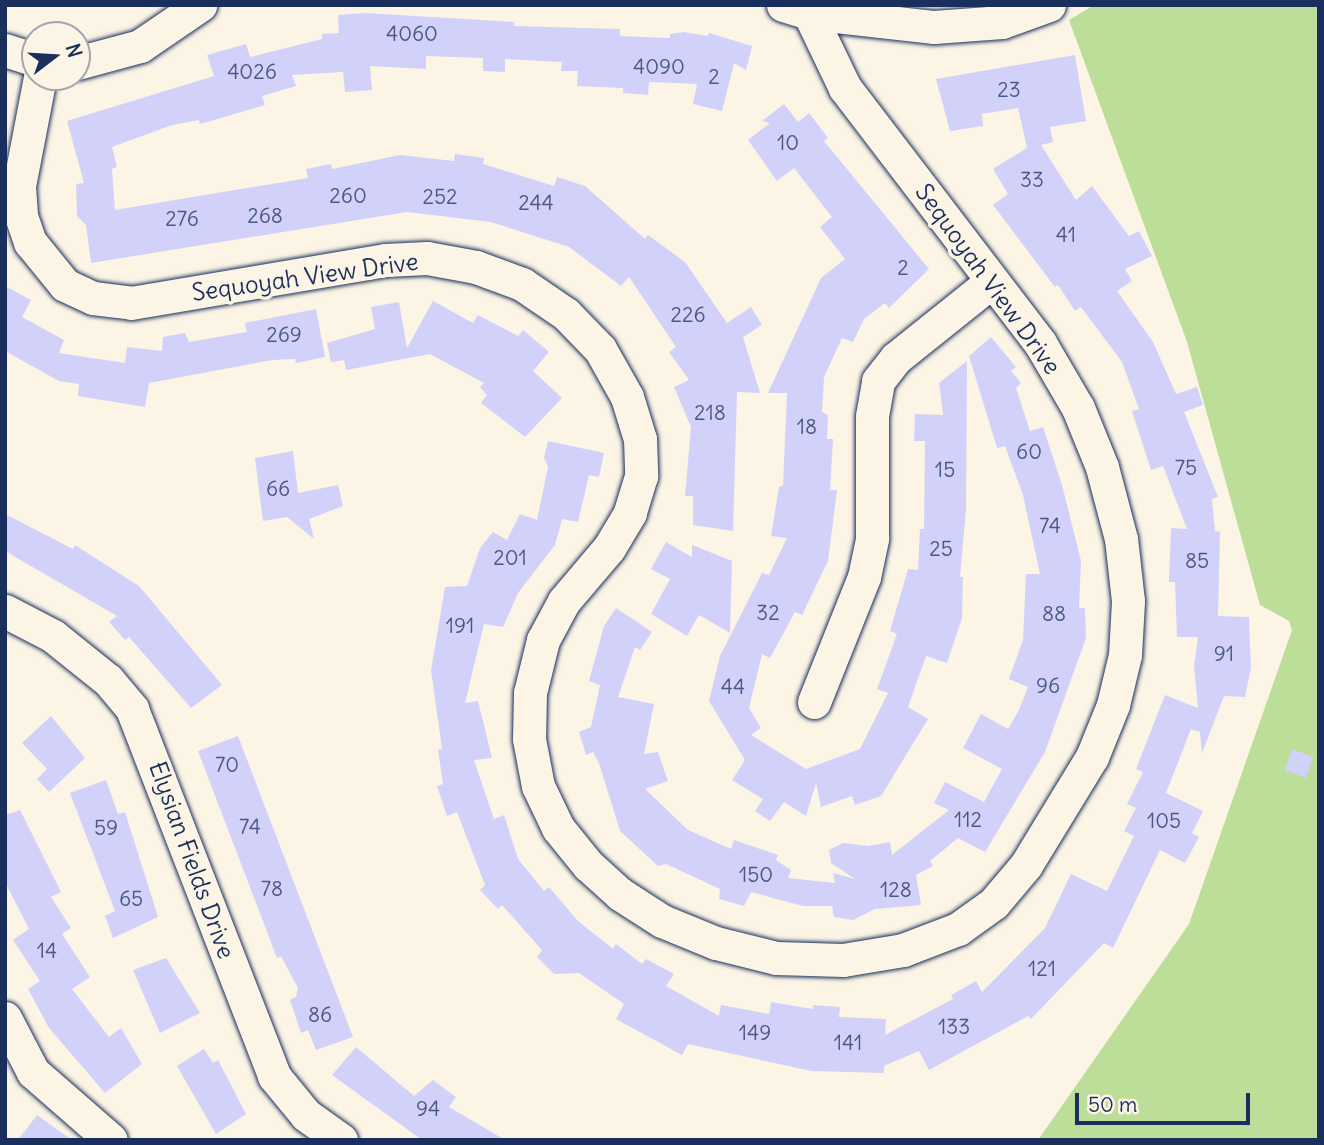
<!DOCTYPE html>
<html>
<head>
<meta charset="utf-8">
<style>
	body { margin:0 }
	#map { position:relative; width:1324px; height:1145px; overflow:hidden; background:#fcf5e5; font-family:Delius,sans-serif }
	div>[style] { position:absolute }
	.green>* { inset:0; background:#bcde98 }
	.building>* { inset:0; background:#d2d1fa }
	.roads { filter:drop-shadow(0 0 2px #1b2f5e) drop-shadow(0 0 2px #1b2f5e) }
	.minor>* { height:33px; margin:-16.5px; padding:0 16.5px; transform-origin:16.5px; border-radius:16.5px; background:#fcf5e5 }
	span { translate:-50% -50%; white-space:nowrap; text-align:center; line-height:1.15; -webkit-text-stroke:7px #fcf5e5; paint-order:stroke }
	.number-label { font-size:21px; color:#495885 }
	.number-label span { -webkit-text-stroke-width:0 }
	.street-label { font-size:24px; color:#1b2f5e }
	.frame { position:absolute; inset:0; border:7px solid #1b2f5e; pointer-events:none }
	.north { position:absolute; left:21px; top:21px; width:70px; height:70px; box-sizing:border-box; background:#fcf5e5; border:2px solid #a2a6af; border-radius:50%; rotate:73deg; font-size:19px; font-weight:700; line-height:28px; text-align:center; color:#1b2f5e }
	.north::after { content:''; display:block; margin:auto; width:24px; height:32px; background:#1b2f5e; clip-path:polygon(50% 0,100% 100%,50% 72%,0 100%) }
	.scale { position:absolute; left:1075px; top:1093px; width:175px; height:32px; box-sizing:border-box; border:4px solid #1b2f5e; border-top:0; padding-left:9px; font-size:21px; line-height:24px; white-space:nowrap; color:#1b2f5e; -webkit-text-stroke:5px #fcf5e5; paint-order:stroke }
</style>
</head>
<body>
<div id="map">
	<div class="green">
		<div style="clip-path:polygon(1094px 5px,1319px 5px,1319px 1140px,1038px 1140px,1189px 924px,1292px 630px,1289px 621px,1260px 605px,1187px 342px,1069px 20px)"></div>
	</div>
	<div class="building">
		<div style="clip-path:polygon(365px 13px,514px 22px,514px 26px,620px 29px,620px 36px,670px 38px,670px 34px,684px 32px,708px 36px,709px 33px,752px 46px,746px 70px,734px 63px,722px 111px,693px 104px,697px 84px,649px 82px,648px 95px,623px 93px,623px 88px,577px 86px,578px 71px,561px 71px,562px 62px,505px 59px,505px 72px,483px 71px,483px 58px,426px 56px,426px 69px,370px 66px,372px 90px,345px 92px,343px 72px,292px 75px,296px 86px,262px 96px,265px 105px,200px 124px,199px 120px,172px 125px,112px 147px,117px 167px,112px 169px,115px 210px,308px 178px,306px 169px,331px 164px,332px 169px,400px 155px,454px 161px,455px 154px,484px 158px,483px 164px,554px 186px,557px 177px,585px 186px,645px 239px,648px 235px,685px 262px,727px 323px,751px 307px,762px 325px,743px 337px,760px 393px,737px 392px,733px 531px,693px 525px,693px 496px,685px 496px,691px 427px,674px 387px,689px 380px,669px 352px,676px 347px,629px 277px,621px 286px,569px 247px,491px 222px,407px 212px,91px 263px,86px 225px,77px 216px,76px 184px,84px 183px,67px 121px,214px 76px,207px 55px,246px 44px,250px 57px,322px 39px,322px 34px,339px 33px,338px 15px)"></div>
		<div style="clip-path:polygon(1075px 55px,1086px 121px,1050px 127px,1053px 142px,1041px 145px,1076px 200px,1092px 186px,1129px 236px,1139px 231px,1152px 256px,1125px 269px,1132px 281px,1117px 291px,1153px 342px,1176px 394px,1197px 387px,1203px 405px,1184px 412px,1218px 497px,1212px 499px,1215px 531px,1220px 532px,1218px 616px,1249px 617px,1251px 668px,1245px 697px,1224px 696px,1202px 753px,1200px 732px,1191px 729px,1166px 793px,1203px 811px,1192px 833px,1199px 837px,1185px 863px,1160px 850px,1113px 948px,1104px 943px,1031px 1019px,1028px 1016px,929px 1070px,919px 1051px,884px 1066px,884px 1073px,811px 1071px,688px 1044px,682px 1055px,616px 1019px,624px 1004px,579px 973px,554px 974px,537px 957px,542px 950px,502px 905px,498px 909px,480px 890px,485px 885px,457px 812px,447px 816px,437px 786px,443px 784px,438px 750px,442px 749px,431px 670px,445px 587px,467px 586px,480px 548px,493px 532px,507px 540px,520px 514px,537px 520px,548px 467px,544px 458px,548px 441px,604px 453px,599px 477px,589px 475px,578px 522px,562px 519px,555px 545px,518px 593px,503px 627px,484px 624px,465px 703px,478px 701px,492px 758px,474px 760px,494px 819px,504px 815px,518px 859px,544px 891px,549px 887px,578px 921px,613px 949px,616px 944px,642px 964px,646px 959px,674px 974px,666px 986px,719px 1016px,721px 1005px,769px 1014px,771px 1002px,813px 1009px,813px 1005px,840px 1007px,839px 1017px,886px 1019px,885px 1035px,953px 999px,951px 995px,976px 981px,982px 992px,1045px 928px,1071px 874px,1107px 891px,1134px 836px,1124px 831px,1136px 808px,1127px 804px,1143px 772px,1136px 769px,1165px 695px,1198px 708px,1194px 666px,1198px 637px,1177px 637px,1175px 582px,1169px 582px,1171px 528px,1187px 529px,1163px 466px,1151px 470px,1132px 411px,1139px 409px,1122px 362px,1081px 307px,1075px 311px,1058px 285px,1055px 287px,993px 205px,1008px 194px,993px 169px,1027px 148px,1018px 108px,982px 114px,983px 126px,950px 131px,936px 79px)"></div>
		<div style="clip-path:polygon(784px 104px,798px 122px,809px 113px,828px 138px,824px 141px,929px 269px,889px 308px,885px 303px,864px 319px,853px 342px,842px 338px,824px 377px,822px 412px,828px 415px,827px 439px,833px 439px,830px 490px,837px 490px,828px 561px,802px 615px,795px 612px,770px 658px,762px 654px,749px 708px,761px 728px,751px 735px,806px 769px,860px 749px,888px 693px,877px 689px,897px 634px,890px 631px,908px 569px,918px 570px,920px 529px,924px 529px,925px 441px,914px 441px,915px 414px,943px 415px,939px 383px,967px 361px,966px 509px,960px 577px,963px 577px,962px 618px,947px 663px,926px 656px,908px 707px,928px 719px,881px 796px,855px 805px,852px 796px,821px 807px,816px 783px,806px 816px,784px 802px,770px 821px,755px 811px,763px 799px,732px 780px,745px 760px,709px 701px,720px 656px,762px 573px,769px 575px,787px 538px,771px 536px,779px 487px,783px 486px,787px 393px,768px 393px,821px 278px,845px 259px,820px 227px,832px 217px,794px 168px,777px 181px,748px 140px,770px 123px,762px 121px)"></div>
		<div style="clip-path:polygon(5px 286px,31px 300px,22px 317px,64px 340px,59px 353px,125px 363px,127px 347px,162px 351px,163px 337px,185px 333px,189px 342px,247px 332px,245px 323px,316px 309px,325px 357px,296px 363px,295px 359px,272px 360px,149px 383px,145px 407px,78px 396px,79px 384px,59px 381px,5px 351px)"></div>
		<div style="clip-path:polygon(433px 301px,473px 323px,478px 315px,518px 336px,523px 330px,549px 352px,533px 371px,562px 398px,525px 437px,481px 403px,487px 395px,480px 387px,484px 383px,430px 354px,346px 370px,344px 360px,331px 362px,327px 343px,375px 329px,371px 307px,399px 302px,407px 348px)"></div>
		<div style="clip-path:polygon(991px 337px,1016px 367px,1011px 371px,1021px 383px,1016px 388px,1030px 431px,1043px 427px,1062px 485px,1081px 561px,1079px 608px,1085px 608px,1086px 638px,1045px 752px,985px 852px,958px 838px,930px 861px,933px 866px,916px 875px,921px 905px,875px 909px,853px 920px,834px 917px,832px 906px,803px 906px,751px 892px,744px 906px,719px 899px,720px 889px,666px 864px,658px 866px,620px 831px,599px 763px,593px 752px,586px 755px,579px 732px,591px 727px,600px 685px,589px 681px,604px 626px,616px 608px,652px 632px,640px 650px,635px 647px,618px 697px,654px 704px,644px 754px,658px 752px,668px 781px,645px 789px,688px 830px,731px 849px,734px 840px,778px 855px,776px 860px,791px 870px,788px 878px,835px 883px,833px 873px,855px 879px,831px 863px,829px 850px,843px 843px,868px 846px,890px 842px,892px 855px,949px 810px,934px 803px,945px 782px,984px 802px,1002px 769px,963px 748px,981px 714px,1008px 729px,1019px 710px,1028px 687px,1009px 679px,1023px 640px,1026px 574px,1040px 574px,1023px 495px,1005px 446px,997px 448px,969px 356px)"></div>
		<div style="clip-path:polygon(293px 451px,298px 493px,338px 485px,343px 506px,309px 519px,314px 539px,287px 517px,263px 521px,255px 458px)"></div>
		<div style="clip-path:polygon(5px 514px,73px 549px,75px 545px,139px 586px,222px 685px,191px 708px,129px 637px,125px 640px,109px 622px,117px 616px,5px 551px)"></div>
		<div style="clip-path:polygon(666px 542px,692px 557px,692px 545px,732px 561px,730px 633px,699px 615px,687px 636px,651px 614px,670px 579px,651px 569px)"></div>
		<div style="clip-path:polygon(51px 716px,85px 758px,49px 792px,37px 779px,47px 769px,22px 743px)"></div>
		<div style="clip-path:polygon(238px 736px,353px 1037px,316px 1050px,308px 1030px,301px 1033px,290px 1000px,296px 997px,298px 988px,281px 956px,277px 958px,198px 751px)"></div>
		<div style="clip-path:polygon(1292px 749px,1313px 757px,1306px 778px,1285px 770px)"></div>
		<div style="clip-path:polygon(106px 780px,118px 814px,125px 812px,158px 917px,113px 938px,105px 916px,115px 911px,70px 793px)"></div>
		<div style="clip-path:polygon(20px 810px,61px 892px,51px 897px,71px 928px,62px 934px,90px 977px,72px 989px,109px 1037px,121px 1028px,142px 1064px,105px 1093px,49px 1028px,28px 989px,40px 981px,13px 940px,29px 929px,5px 882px,5px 815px)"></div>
		<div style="clip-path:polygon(166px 958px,200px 1013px,160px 1033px,133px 970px)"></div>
		<div style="clip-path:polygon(356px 1047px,414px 1096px,433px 1080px,456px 1097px,449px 1107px,505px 1140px,422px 1140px,332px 1075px)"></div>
		<div style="clip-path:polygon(204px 1049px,213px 1063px,218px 1060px,246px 1114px,216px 1134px,177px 1066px)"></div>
		<div style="clip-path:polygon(37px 1115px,72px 1140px,18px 1140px)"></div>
	</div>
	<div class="roads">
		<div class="minor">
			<div style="left:783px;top:5px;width:27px;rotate:17deg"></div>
			<div style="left:809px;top:13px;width:126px;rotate:6.4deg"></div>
			<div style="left:934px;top:27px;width:68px;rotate:-4.2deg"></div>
			<div style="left:1002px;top:22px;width:50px;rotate:-19.9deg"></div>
			<div style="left:5px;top:50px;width:32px;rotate:18deg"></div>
			<div style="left:77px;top:63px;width:65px;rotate:-15.1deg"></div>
			<div style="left:140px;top:46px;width:73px;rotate:-34.3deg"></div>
			<div style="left:40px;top:77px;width:111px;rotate:100.9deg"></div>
			<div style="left:19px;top:186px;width:30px;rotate:86deg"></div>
			<div style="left:21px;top:216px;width:28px;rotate:71deg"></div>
			<div style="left:30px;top:242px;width:55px;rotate:50.9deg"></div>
			<div style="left:65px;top:285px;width:31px;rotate:25deg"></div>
			<div style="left:93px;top:298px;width:38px;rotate:7deg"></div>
			<div style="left:131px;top:303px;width:258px;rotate:-9.6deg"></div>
			<div style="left:385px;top:260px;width:42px;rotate:-2.7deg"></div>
			<div style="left:427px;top:258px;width:50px;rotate:10.4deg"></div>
			<div style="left:476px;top:267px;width:49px;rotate:20.3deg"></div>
			<div style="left:522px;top:284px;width:53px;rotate:34.3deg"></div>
			<div style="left:566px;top:314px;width:49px;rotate:45.8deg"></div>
			<div style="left:600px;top:349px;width:55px;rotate:60.6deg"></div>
			<div style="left:627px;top:397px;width:44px;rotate:72.8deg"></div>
			<div style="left:640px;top:439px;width:37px;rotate:88deg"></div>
			<div style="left:641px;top:476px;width:39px;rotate:107deg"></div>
			<div style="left:630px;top:513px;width:41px;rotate:121deg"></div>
			<div style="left:609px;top:548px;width:70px;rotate:130.3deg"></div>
			<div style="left:564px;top:601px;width:44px;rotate:118.3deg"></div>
			<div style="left:543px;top:640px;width:55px;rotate:103.8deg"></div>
			<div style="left:530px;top:693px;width:46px;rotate:91.2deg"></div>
			<div style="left:529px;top:739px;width:48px;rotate:79.2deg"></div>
			<div style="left:538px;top:786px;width:47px;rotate:64.5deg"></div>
			<div style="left:558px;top:828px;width:48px;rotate:51deg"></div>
			<div style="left:588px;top:865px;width:43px;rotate:42.2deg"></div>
			<div style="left:620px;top:894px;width:50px;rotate:32.7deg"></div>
			<div style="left:662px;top:921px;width:58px;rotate:22.2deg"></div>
			<div style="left:716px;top:943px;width:62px;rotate:14deg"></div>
			<div style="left:776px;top:958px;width:67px;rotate:1.7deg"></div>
			<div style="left:843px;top:960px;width:61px;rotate:-9.5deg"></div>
			<div style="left:903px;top:950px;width:59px;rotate:-20.9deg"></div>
			<div style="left:958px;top:929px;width:44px;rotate:-35.8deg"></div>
			<div style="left:994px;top:903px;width:50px;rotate:-49.9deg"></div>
			<div style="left:1026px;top:865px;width:127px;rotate:-58.6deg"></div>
			<div style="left:1092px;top:757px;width:56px;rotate:-68deg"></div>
			<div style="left:1113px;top:705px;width:51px;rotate:-76.5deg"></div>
			<div style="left:1125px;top:655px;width:54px;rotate:-86.8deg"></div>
			<div style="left:1128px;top:601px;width:62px;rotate:-96.4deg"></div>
			<div style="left:1121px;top:539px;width:74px;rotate:-104.8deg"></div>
			<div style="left:1102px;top:467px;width:64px;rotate:-112.1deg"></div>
			<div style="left:1078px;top:408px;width:75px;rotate:-120.3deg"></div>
			<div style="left:1040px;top:343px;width:321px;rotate:-127.4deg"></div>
			<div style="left:845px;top:88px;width:83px;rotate:-115.6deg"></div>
			<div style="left:5px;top:611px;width:54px;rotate:27.5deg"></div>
			<div style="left:53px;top:636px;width:70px;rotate:38.7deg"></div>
			<div style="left:108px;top:680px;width:38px;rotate:50deg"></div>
			<div style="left:132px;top:709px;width:394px;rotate:68.8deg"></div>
			<div style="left:274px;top:1076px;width:50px;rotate:50.6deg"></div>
			<div style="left:306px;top:1115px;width:43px;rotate:35.5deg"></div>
			<div style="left:814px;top:702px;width:135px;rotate:-68.2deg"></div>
			<div style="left:864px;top:577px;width:40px;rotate:-78deg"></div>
			<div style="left:872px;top:538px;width:122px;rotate:-90deg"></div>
			<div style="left:872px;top:416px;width:36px;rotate:-80deg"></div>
			<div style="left:878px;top:381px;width:29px;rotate:-52deg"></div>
			<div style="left:896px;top:358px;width:123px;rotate:-38.7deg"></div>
			<div style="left:5px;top:1018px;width:61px;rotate:62.6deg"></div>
			<div style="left:33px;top:1072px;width:103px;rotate:41.1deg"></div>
		</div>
	</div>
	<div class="number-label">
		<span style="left:412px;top:34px">4060</span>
		<span style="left:659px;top:67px">4090</span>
		<span style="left:252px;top:72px">4026</span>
		<span style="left:714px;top:77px">2</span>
		<span style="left:1009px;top:90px">23</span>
		<span style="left:788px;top:143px">10</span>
		<span style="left:1032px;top:180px">33</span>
		<span style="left:348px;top:196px">260</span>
		<span style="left:440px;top:197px">252</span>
		<span style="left:536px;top:203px">244</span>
		<span style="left:265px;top:216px">268</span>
		<span style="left:182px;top:219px">276</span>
		<span style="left:1066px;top:235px">41</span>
		<span style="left:903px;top:268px">2</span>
		<span style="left:688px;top:315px">226</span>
		<span style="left:284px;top:335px">269</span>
		<span style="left:710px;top:413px">218</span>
		<span style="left:807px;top:427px">18</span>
		<span style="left:1029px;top:452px">60</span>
		<span style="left:1186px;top:468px">75</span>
		<span style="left:945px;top:470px">15</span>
		<span style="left:278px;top:489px">66</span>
		<span style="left:1050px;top:526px">74</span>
		<span style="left:941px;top:549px">25</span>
		<span style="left:510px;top:558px">201</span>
		<span style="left:1197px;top:561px">85</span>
		<span style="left:768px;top:613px">32</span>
		<span style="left:1054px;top:614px">88</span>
		<span style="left:460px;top:626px">191</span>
		<span style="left:1224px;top:654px">91</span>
		<span style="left:1048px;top:686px">96</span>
		<span style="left:733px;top:687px">44</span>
		<span style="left:227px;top:765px">70</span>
		<span style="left:968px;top:820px">112</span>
		<span style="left:1164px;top:821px">105</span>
		<span style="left:250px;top:827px">74</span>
		<span style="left:106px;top:828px">59</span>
		<span style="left:756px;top:875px">150</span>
		<span style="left:272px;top:889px">78</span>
		<span style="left:896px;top:890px">128</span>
		<span style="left:131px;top:899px">65</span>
		<span style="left:47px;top:951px">14</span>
		<span style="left:1042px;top:969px">121</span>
		<span style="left:320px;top:1015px">86</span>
		<span style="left:954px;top:1027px">133</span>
		<span style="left:755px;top:1033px">149</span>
		<span style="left:848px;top:1043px">141</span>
		<span style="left:428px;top:1109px">94</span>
	</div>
	<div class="street-label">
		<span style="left:305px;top:277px;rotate:-8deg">Sequoyah View Drive</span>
		<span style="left:988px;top:279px;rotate:54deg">Sequoyah View Drive</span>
		<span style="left:192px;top:860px;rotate:70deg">Elysian Fields Drive</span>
	</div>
	<div class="frame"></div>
	<div class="north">N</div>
	<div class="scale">50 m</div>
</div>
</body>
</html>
